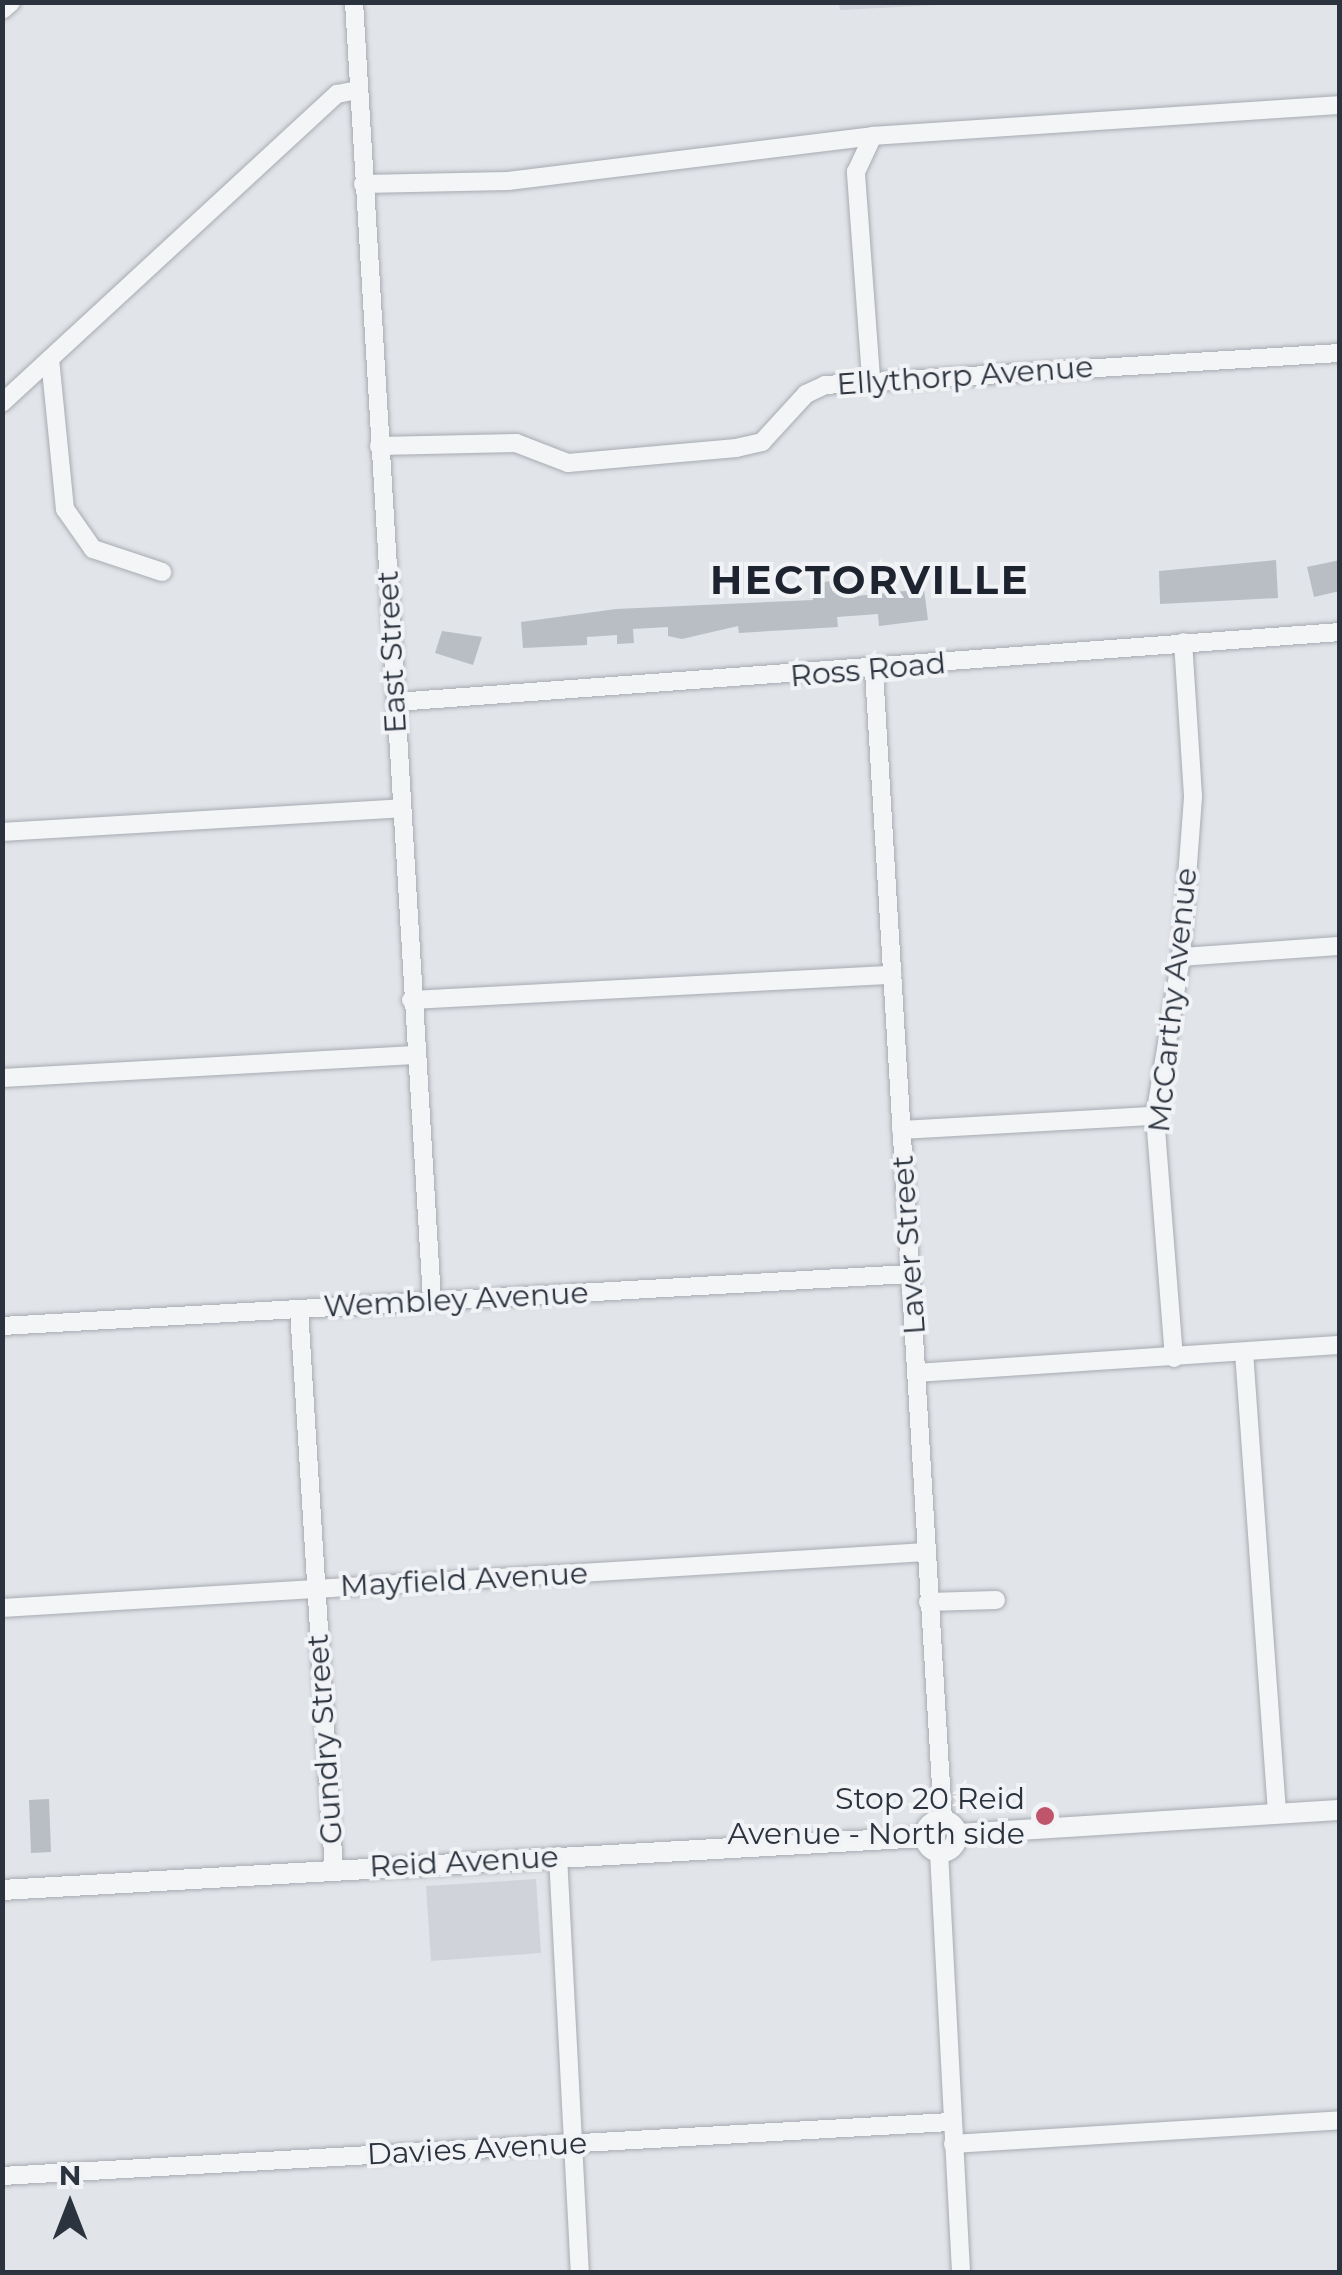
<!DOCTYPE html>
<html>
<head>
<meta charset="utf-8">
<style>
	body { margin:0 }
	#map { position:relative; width:1342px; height:2275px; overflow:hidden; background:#e1e4e8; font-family:Montserrat,sans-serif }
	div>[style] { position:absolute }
	.built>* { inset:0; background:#d0d4da }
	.building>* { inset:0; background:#b9bec4 }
	.roads { filter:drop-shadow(0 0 2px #a7abb2) drop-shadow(0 0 2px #a7abb2) }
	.minor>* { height:18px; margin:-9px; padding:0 9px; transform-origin:9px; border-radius:9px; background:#f4f5f7 }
	.tertiary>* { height:20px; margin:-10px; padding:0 10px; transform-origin:10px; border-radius:10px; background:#f4f5f7 }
	.tertiary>.ring { margin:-10px; padding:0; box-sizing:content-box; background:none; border:20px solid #f4f5f7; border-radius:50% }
	.dots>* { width:28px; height:28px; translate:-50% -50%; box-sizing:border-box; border:5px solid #f1f3f6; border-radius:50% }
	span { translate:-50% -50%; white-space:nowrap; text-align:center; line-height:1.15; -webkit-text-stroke:8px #f1f3f6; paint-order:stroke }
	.street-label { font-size:30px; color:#2b333e }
	.poi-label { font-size:30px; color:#2b333e }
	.right { translate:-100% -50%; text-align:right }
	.district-label { font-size:40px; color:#1e242f; font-weight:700; letter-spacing:2.5px }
	.frame { position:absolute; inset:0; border:5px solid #2b333e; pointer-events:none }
	.north { position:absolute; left:20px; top:2155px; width:100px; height:100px; -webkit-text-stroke:8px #f1f3f6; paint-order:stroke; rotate:0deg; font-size:28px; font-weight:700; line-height:40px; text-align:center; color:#2b333e }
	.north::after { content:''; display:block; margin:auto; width:35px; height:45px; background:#2b333e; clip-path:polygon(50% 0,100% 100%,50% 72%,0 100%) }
</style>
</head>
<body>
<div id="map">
	<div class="built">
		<div style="clip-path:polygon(839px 3px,839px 2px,976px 3px,840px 10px)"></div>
		<div style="clip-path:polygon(536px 1879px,541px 1953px,431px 1961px,426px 1886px)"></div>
	</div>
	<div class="building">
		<div style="clip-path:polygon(1276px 560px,1278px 598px,1160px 604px,1159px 571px)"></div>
		<div style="clip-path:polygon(1340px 560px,1340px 591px,1314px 597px,1307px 567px)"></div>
		<div style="clip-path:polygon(832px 581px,832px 591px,857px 589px,857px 596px,924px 589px,928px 620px,879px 626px,878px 614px,837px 617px,838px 627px,739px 633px,738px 626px,682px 639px,668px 636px,668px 627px,633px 629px,634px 643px,617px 644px,617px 635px,587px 637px,587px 645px,523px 648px,521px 622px,616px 609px,813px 600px,812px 583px)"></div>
		<div style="clip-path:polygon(442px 631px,482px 637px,473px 665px,435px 653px)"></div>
		<div style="clip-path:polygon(49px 1799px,51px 1852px,31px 1853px,29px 1800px)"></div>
	</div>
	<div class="roads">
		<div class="minor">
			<div style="left:354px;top:2px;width:1301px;rotate:86.56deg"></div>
			<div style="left:363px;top:184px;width:145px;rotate:-1.2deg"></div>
			<div style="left:508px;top:181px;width:368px;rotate:-7deg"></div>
			<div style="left:873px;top:136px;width:468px;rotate:-3.8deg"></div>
			<div style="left:50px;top:359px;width:151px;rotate:84.3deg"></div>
			<div style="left:65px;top:509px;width:49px;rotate:55deg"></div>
			<div style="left:93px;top:549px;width:73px;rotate:18.4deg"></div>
			<div style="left:871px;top:378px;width:207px;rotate:-94.2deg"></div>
			<div style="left:856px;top:172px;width:40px;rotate:-65deg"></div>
			<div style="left:2px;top:403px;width:456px;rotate:-42.7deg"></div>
			<div style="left:337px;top:94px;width:21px;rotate:-11deg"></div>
			<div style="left:379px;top:446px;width:137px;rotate:-1.3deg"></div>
			<div style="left:516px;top:443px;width:56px;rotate:21deg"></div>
			<div style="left:568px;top:463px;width:169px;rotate:-5.1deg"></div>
			<div style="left:736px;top:448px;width:27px;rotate:-13deg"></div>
			<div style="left:762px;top:442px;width:65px;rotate:-47.5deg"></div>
			<div style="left:806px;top:394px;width:21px;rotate:-25deg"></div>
			<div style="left:825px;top:385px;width:516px;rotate:-3.56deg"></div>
			<div style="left:874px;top:671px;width:1150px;rotate:86.56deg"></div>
			<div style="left:396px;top:702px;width:947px;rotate:-4.24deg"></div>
			<div style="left:2px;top:832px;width:400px;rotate:-3.4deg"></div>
			<div style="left:1181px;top:957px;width:159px;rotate:-4deg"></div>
			<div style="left:411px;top:1000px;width:482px;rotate:-3deg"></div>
			<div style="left:2px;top:1078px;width:413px;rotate:-3.2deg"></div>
			<div style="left:901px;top:1130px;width:254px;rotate:-3.2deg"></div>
			<div style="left:299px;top:1309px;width:562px;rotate:86.43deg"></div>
			<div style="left:2px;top:1326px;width:909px;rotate:-3.28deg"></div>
			<div style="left:1244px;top:1352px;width:462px;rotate:85.9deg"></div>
			<div style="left:1174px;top:1358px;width:243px;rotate:-94.5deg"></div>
			<div style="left:1155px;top:1116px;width:161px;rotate:-80.7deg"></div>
			<div style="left:1181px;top:957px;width:161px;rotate:-85.7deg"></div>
			<div style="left:1193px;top:796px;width:154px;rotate:-93.7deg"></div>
			<div style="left:917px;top:1373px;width:424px;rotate:-3.8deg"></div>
			<div style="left:928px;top:1602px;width:68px;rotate:-1.7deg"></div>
			<div style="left:2px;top:1608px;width:926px;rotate:-3.47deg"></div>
			<div style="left:939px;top:1852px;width:421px;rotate:87deg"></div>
			<div style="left:558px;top:1856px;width:417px;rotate:87deg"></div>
			<div style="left:953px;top:2144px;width:388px;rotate:-3.5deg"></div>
			<div style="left:2px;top:2176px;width:951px;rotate:-3.26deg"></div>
		</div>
		<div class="tertiary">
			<div style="left:2px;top:9px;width:11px;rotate:-41deg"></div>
			<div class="ring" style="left:925px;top:1820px;width:12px;height:12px"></div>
			<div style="left:957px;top:1834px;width:384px;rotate:-3.6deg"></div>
			<div style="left:2px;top:1890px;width:925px;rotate:-3.29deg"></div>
		</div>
	</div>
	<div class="dots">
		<div style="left:1045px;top:1816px;background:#bf556a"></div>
	</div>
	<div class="street-label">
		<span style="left:965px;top:376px;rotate:-4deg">Ellythorp Avenue</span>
		<span style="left:392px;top:652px;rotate:-93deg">East Street</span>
		<span style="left:868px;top:670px;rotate:-5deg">Ross Road</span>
		<span style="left:1173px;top:1000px;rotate:-84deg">McCarthy Avenue</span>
		<span style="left:909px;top:1245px;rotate:-94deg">Laver Street</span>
		<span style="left:456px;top:1300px;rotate:-3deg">Wembley Avenue</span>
		<span style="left:464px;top:1580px;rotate:-3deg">Mayfield Avenue</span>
		<span style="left:325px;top:1739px;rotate:-94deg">Gundry Street</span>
		<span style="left:464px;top:1862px;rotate:-3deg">Reid Avenue</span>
		<span style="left:477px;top:2149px;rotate:-3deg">Davies Avenue</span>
	</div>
	<div class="poi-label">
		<span class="right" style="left:1025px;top:1816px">Stop 20 Reid<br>Avenue - North side</span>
	</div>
	<div class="district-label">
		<span style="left:870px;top:580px">HECTORVILLE</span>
	</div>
	<div class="frame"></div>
	<div class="north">N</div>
</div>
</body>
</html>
